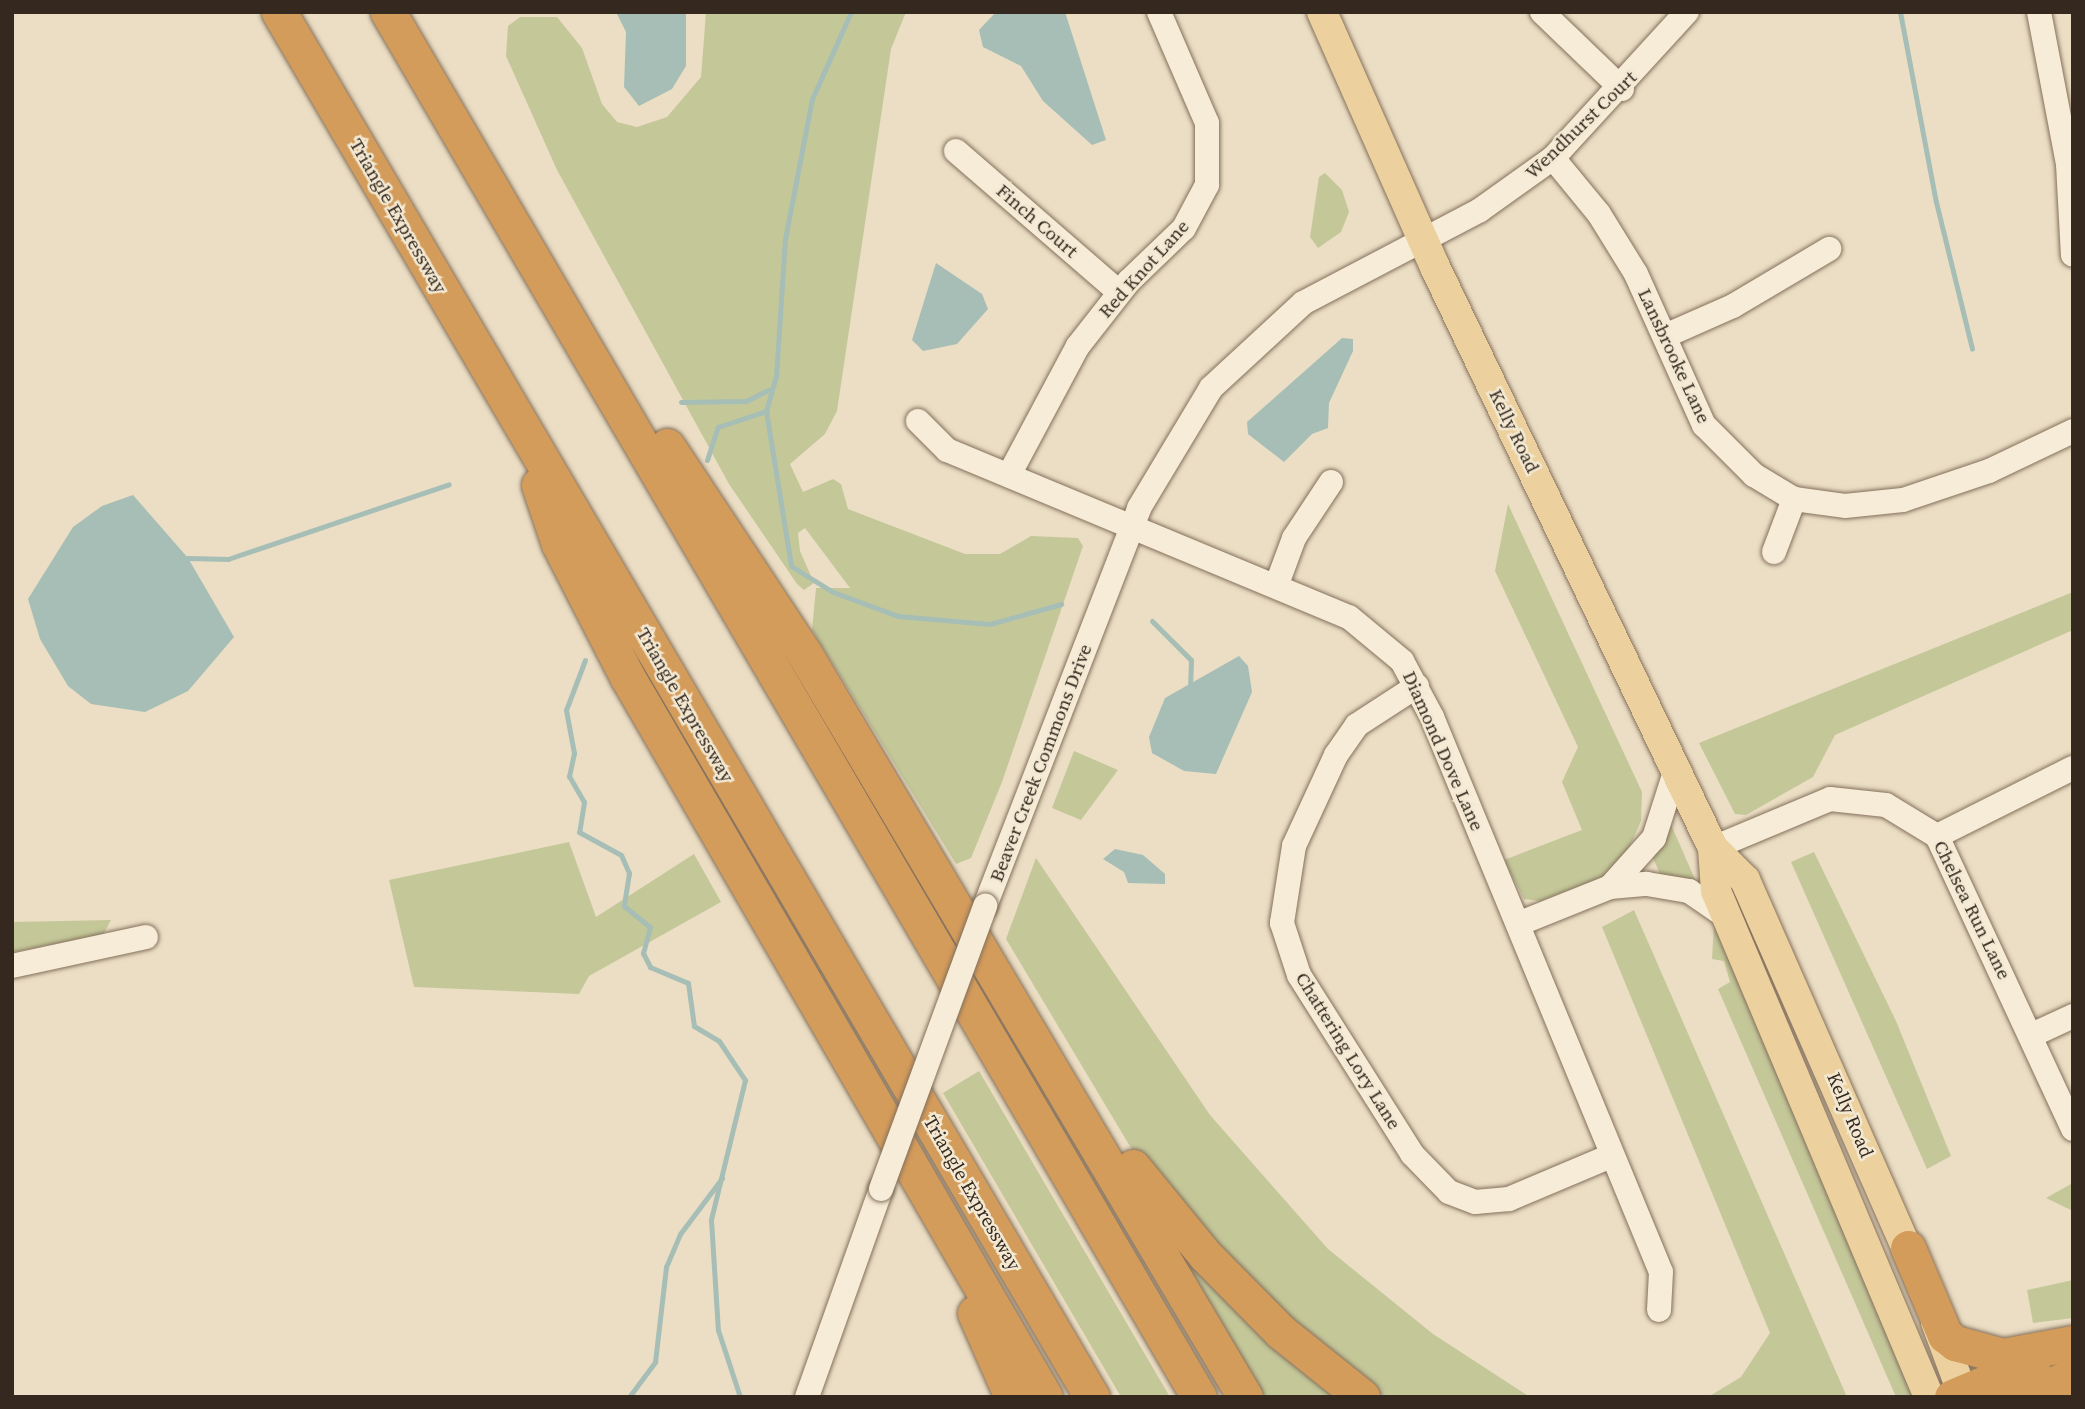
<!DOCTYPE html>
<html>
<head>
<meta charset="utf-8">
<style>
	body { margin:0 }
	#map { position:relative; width:2085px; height:1409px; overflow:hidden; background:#ebdec4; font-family:"Source Serif 4",serif }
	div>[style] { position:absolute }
	.green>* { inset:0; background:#c4c899 }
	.water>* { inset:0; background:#a6beb6 }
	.stream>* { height:5px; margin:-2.5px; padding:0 2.5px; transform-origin:2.5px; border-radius:2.5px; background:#a6beb6 }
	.roads { filter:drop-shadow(0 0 2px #84705c) drop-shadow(0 0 2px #84705c) }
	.minor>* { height:24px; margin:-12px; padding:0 12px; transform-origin:12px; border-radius:12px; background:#f6ecd7 }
	.major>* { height:30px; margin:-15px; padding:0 15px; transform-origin:15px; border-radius:15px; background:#ecd19e }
	.highway>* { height:35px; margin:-17.5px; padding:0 17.5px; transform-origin:17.5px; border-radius:17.5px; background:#d49c5b }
	.bridges { filter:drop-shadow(0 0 2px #84705c) drop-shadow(0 0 2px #84705c) }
	.minor-bridge>* { height:24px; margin:-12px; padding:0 12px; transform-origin:12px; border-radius:12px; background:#f6ecd7 }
	span { translate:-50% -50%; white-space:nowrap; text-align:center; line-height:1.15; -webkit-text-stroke:5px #f3e9d3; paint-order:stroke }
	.street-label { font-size:19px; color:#35291f }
	.frame { position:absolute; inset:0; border:14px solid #35291f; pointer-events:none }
</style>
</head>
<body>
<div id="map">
	<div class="green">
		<div style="clip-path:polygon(706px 12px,906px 12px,891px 49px,837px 411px,825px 434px,790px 464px,803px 492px,833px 479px,841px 484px,848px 509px,965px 554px,1000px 554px,1031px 536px,1078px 538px,1083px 546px,1002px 782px,971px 858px,956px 864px,812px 630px,816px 588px,850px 588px,805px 528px,798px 533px,800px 551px,814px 583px,804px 590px,797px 584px,729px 484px,557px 170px,506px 56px,508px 26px,520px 17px,557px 17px,582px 48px,602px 104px,617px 122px,637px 127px,667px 117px,701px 77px)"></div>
		<div style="clip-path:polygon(1325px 173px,1342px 190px,1349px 212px,1341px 232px,1318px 248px,1310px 237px,1319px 177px)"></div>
		<div style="clip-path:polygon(1508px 504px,1642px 792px,1641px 821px,1630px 846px,1638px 850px,1610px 874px,1540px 901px,1524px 899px,1504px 860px,1582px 830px,1562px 782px,1578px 747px,1495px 571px)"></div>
		<div style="clip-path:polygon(2073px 592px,2073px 630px,1835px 735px,1813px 777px,1746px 815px,1735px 814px,1699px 743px)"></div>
		<div style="clip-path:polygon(1074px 751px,1118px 770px,1081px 820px,1052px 808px)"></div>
		<div style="clip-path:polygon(1669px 820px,1698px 886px,1662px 878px,1652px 856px)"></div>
		<div style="clip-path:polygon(569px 842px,596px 917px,694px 854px,721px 902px,589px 976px,579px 994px,414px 987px,389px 880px)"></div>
		<div style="clip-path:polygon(1814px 852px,1896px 1021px,1951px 1156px,1927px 1169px,1791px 862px)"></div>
		<div style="clip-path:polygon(1036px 858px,1210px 1115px,1328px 1249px,1433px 1334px,1530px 1397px,1383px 1397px,1273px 1308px,1137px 1158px,1006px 939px)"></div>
		<div style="clip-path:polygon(1634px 910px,1847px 1397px,1708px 1397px,1741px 1377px,1770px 1333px,1602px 927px)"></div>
		<div style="clip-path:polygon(111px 920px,103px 935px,12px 952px,12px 922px)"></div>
		<div style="clip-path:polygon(1714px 923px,1914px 1397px,1896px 1397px,1718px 989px,1730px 982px,1724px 961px,1712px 959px)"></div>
		<div style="clip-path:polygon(979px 1071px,1170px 1397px,1121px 1397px,943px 1093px)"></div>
		<div style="clip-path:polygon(2071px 1184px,2073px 1211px,2046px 1198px)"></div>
		<div style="clip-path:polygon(1162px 1234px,1344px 1397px,1257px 1397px)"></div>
		<div style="clip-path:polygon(2073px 1280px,2073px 1318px,2033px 1323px,2027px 1290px)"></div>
	</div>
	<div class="water">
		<div style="clip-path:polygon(616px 12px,686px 12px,686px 66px,672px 89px,639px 106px,624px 87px,626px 32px)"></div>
		<div style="clip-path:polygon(996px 12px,1065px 12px,1106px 140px,1092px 145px,1043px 101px,1021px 66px,983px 47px,979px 30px)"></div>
		<div style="clip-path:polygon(936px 263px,982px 294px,988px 309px,957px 344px,923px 351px,912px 340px)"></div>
		<div style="clip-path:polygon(1342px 338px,1353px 339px,1353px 351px,1329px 403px,1328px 428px,1312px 434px,1284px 462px,1248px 434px,1247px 422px)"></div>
		<div style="clip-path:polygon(133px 495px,188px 558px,234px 637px,188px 691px,145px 712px,91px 704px,68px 686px,40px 639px,28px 599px,73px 527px,102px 506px)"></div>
		<div style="clip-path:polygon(1239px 656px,1248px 666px,1252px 692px,1216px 774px,1184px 771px,1152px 753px,1149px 737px,1165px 698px)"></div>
		<div style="clip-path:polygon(1115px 849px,1143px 855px,1165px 874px,1165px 884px,1128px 883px,1124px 872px,1103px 859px)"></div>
	</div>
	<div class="stream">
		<div style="left:1900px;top:12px;width:193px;rotate:79.3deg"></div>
		<div style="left:1936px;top:202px;width:151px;rotate:76.2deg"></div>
		<div style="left:681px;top:402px;width:65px;rotate:-0.9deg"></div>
		<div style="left:746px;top:401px;width:25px;rotate:-27deg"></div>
		<div style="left:766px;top:411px;width:157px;rotate:80.8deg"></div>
		<div style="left:791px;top:566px;width:49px;rotate:31.8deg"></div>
		<div style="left:833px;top:592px;width:69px;rotate:20.3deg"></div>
		<div style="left:898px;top:616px;width:92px;rotate:5deg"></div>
		<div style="left:990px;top:624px;width:74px;rotate:-15.7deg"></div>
		<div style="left:707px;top:460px;width:35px;rotate:-72deg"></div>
		<div style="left:718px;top:427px;width:51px;rotate:-18.4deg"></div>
		<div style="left:766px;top:411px;width:35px;rotate:-74deg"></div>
		<div style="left:776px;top:377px;width:138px;rotate:-86.3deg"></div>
		<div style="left:785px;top:239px;width:143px;rotate:-79.1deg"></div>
		<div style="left:812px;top:99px;width:95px;rotate:-65.9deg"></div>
		<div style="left:188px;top:558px;width:40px;rotate:1.4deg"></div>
		<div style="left:228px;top:559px;width:233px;rotate:-18.7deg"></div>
		<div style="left:1152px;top:621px;width:55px;rotate:45deg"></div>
		<div style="left:1191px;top:660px;width:31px;rotate:92deg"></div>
		<div style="left:585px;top:660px;width:53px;rotate:110.8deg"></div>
		<div style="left:566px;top:710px;width:44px;rotate:79.5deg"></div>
		<div style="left:574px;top:753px;width:24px;rotate:102deg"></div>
		<div style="left:569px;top:776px;width:30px;rotate:60deg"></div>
		<div style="left:584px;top:802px;width:30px;rotate:99deg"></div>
		<div style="left:579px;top:832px;width:48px;rotate:28.7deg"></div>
		<div style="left:621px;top:855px;width:20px;rotate:66deg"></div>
		<div style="left:629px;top:873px;width:33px;rotate:99deg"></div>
		<div style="left:624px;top:906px;width:33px;rotate:39deg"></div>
		<div style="left:650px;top:927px;width:27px;rotate:105deg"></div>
		<div style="left:643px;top:953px;width:16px;rotate:63deg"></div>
		<div style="left:650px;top:967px;width:41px;rotate:22.8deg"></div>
		<div style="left:688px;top:983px;width:43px;rotate:82.1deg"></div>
		<div style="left:694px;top:1026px;width:29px;rotate:31deg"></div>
		<div style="left:719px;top:1041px;width:47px;rotate:56.3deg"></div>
		<div style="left:745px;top:1080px;width:144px;rotate:103.7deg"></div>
		<div style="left:711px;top:1220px;width:110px;rotate:86.4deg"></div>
		<div style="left:718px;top:1330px;width:71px;rotate:71.8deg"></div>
		<div style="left:629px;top:1397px;width:44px;rotate:-53.4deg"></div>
		<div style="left:655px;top:1362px;width:96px;rotate:-83.4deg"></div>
		<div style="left:666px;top:1267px;width:36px;rotate:-67deg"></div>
		<div style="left:680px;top:1234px;width:70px;rotate:-53.1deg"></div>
	</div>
	<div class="roads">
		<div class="minor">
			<div style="left:1542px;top:12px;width:111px;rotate:43.9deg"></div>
			<div style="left:2039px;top:12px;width:155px;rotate:79.2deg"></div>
			<div style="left:2068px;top:164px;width:91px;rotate:86.9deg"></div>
			<div style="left:956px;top:151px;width:216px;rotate:40.9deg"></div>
			<div style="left:1553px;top:158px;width:72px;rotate:50.6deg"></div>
			<div style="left:1599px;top:214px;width:70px;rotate:58.3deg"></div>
			<div style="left:1636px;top:274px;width:166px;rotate:65.8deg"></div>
			<div style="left:1704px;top:425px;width:71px;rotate:45deg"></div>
			<div style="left:1754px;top:475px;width:47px;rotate:31deg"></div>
			<div style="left:1794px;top:499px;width:51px;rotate:7.8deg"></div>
			<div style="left:1845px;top:506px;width:58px;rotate:-5.9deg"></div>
			<div style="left:1903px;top:500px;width:91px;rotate:-18.6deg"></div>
			<div style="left:1989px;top:471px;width:93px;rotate:-25.5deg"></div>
			<div style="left:1665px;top:336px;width:74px;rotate:-23.8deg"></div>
			<div style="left:1733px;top:306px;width:112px;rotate:-30.7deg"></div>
			<div style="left:918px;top:421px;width:41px;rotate:45deg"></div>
			<div style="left:947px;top:450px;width:435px;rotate:22.6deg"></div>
			<div style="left:1349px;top:617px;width:69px;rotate:39.7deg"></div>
			<div style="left:1402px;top:661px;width:64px;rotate:61.8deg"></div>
			<div style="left:1432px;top:717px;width:600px;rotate:67.58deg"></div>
			<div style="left:1661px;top:1272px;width:38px;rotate:93deg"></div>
			<div style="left:1009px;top:475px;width:146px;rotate:-61.9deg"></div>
			<div style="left:1078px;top:346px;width:83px;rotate:-51.9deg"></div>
			<div style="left:1129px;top:281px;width:76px;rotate:-43.9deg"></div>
			<div style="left:1184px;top:228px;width:49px;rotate:-61.9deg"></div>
			<div style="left:1207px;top:185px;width:62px;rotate:-90deg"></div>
			<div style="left:1207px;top:123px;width:121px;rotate:-113.4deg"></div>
			<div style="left:1774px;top:552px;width:57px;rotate:-69.3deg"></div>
			<div style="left:1277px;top:584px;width:49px;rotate:-69.7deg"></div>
			<div style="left:1294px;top:538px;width:67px;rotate:-56.5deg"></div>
			<div style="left:1417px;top:686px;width:72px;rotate:147deg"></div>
			<div style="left:1357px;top:725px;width:37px;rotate:125deg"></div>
			<div style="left:1336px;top:755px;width:100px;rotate:114.8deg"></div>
			<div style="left:1294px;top:846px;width:78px;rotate:98.9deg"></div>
			<div style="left:1282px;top:923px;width:55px;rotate:71.9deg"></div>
			<div style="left:1299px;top:975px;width:212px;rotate:57.7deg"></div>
			<div style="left:1412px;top:1154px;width:53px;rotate:45.8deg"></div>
			<div style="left:1449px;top:1192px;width:28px;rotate:21deg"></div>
			<div style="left:1475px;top:1202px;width:34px;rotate:-5deg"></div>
			<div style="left:1509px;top:1199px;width:111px;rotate:-22.9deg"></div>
			<div style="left:1937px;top:836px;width:152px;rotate:-26.6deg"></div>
			<div style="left:1713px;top:848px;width:127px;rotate:-22.7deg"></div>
			<div style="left:1830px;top:799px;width:56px;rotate:6.1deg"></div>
			<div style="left:1886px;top:805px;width:60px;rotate:31.3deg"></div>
			<div style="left:1937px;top:836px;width:323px;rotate:65.1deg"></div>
			<div style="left:1610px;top:887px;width:66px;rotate:-48.1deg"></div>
			<div style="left:1654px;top:838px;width:72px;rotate:-72.3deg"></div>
			<div style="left:985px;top:906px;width:427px;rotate:-68.8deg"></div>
			<div style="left:1139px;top:508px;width:140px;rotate:-59deg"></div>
			<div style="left:1211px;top:388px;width:125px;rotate:-42.7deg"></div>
			<div style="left:1303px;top:303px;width:200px;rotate:-27.7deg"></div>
			<div style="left:1480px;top:210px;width:90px;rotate:-35.5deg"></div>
			<div style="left:1553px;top:158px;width:198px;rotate:-47.5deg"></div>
			<div style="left:1518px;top:924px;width:99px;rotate:-21.9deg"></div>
			<div style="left:1610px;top:887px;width:37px;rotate:-5deg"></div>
			<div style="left:1647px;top:884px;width:43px;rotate:9.5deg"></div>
			<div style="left:1689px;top:891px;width:46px;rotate:34.4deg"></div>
			<div style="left:12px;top:966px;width:137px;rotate:-12.2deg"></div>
			<div style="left:2032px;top:1035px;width:45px;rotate:-24.9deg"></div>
			<div style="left:807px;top:1397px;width:221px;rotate:-70.4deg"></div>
		</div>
		<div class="major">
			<div style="left:1322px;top:12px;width:279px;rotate:66.1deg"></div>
			<div style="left:1435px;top:267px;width:644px;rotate:64.43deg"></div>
			<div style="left:1713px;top:848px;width:45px;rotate:45deg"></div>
			<div style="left:1745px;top:880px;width:425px;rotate:66.3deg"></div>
			<div style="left:1713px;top:848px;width:43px;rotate:86deg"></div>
			<div style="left:1716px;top:891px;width:549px;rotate:67.17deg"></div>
			<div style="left:1936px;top:1322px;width:80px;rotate:69.5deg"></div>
		</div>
		<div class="highway">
			<div style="left:279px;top:12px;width:1606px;rotate:59.59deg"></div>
			<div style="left:388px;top:12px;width:1605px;rotate:59.65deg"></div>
			<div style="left:667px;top:446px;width:248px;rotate:56.5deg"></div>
			<div style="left:804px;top:653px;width:865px;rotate:59.34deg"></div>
			<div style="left:539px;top:485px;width:62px;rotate:71.3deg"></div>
			<div style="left:559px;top:544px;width:151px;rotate:62.8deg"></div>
			<div style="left:628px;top:678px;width:831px;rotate:59.89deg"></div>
			<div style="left:1133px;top:1167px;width:114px;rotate:50.7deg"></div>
			<div style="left:1205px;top:1255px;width:108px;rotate:45.4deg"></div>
			<div style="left:1281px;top:1332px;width:104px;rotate:38.7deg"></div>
			<div style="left:1908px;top:1248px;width:95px;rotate:67deg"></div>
			<div style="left:1945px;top:1335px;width:13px;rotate:39deg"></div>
			<div style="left:1955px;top:1343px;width:50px;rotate:15.2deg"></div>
			<div style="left:2003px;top:1356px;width:71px;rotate:-10.5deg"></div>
			<div style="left:975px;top:1313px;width:92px;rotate:66.2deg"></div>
			<div style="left:1952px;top:1397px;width:87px;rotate:-23deg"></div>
			<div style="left:2019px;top:1397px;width:58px;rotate:-21.3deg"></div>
		</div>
	</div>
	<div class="bridges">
		<div class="minor-bridge">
			<div style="left:881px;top:1189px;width:302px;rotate:-69.8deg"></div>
		</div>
	</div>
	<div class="street-label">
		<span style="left:1581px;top:125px;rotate:-44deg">Wendhurst Court</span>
		<span style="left:398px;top:216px;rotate:60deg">Triangle Expressway</span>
		<span style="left:1037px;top:221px;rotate:41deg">Finch Court</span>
		<span style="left:1144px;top:269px;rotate:-48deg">Red Knot Lane</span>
		<span style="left:1674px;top:356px;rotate:65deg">Lansbrooke Lane</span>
		<span style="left:1514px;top:431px;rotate:64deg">Kelly Road</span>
		<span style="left:685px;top:705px;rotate:60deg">Triangle Expressway</span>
		<span style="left:1443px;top:751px;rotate:66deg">Diamond Dove Lane</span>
		<span style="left:1041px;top:763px;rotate:-69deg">Beaver Creek Commons Drive</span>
		<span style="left:1972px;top:910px;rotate:64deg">Chelsea Run Lane</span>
		<span style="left:1348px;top:1051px;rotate:58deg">Chattering Lory Lane</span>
		<span style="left:1850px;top:1115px;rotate:67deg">Kelly Road</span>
		<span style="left:972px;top:1193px;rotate:60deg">Triangle Expressway</span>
	</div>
	<div class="frame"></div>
</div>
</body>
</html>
